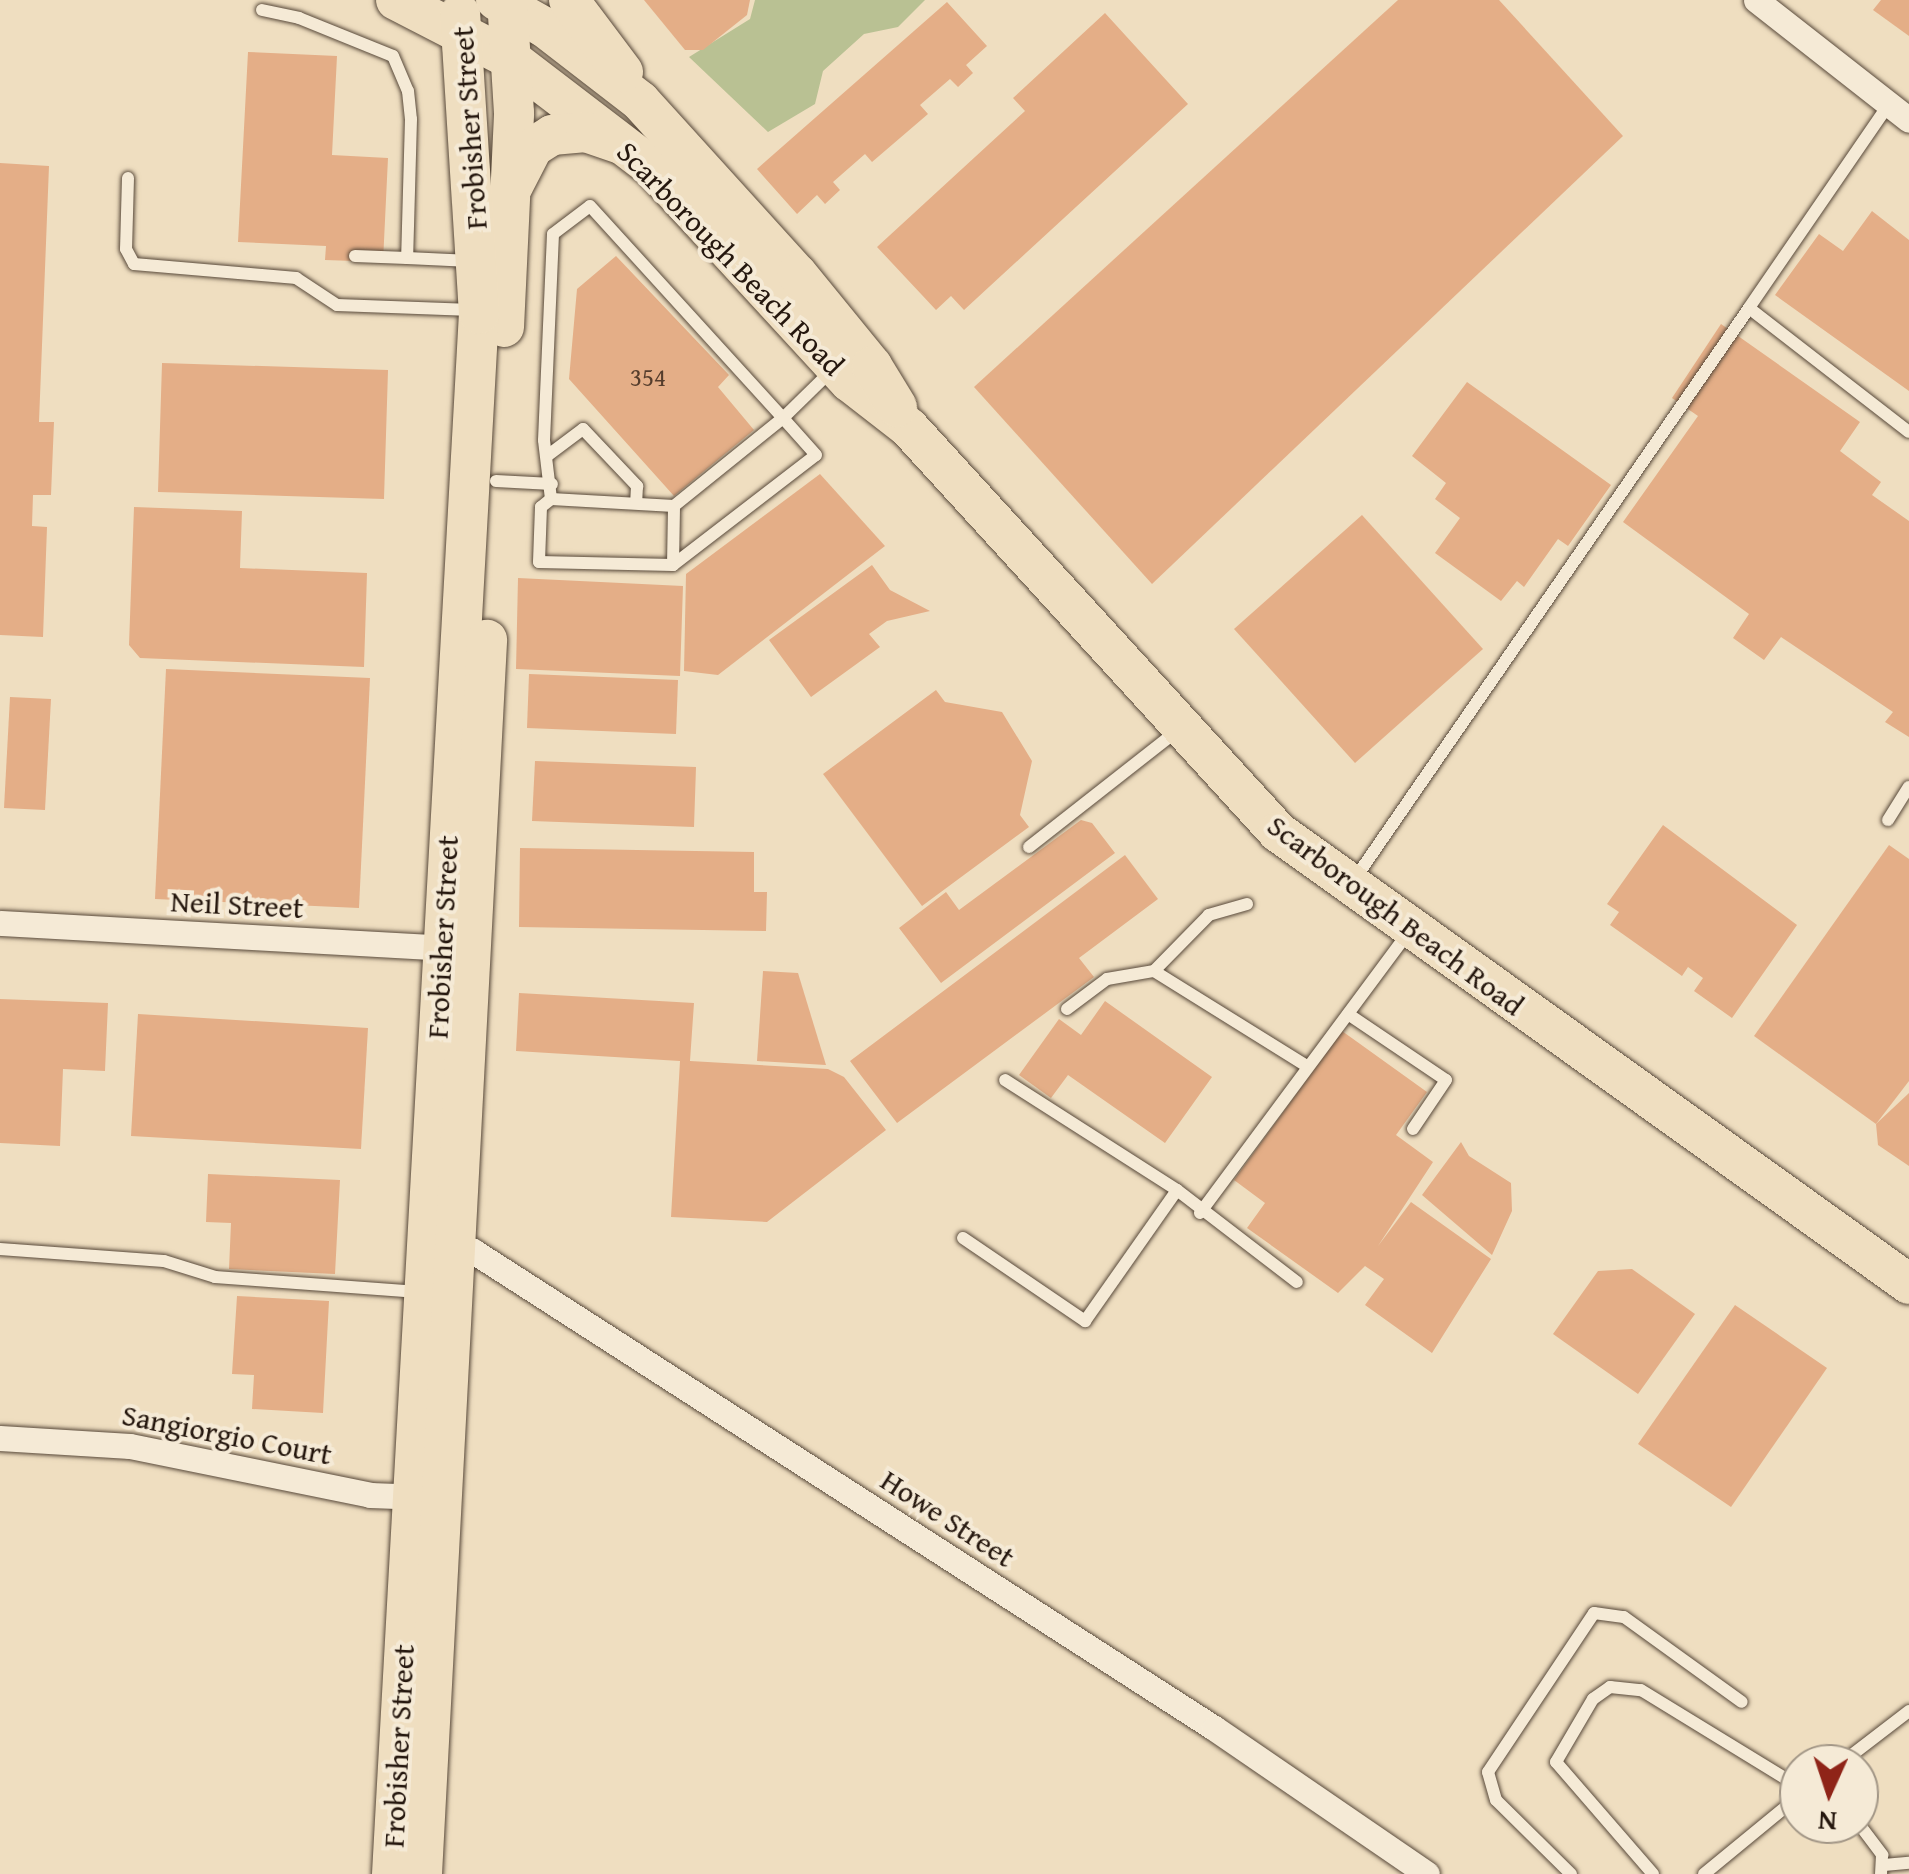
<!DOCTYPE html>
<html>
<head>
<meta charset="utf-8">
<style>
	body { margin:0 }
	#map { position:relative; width:1909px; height:1874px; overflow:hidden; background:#efdec0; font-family:"Gentium Book Plus",serif }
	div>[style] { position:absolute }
	.green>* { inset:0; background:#b9c193 }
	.building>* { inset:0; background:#e4ae87 }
	.roads { filter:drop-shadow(0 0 2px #58493a) drop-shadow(0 0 2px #58493a) }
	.service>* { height:12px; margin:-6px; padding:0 6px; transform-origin:6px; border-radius:6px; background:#f5ead6 }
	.minor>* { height:25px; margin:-12.5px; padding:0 12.5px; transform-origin:12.5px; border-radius:12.5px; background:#f5ead6 }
	.primary>* { height:40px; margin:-20px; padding:0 20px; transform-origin:20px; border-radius:20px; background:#efdec0 }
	span { translate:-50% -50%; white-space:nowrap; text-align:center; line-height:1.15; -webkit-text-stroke:8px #f5ead6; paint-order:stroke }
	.number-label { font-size:25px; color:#553d2c }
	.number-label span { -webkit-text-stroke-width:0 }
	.street-label { font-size:30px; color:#25170e }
	.north { position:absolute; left:1779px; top:1744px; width:100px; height:100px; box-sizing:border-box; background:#f5ead6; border:2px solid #a29686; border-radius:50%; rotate:183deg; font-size:28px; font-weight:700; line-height:40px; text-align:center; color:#25170e }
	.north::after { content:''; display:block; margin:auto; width:35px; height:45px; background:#8f2418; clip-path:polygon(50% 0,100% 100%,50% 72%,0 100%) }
</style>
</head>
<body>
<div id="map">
	<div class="green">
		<div style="clip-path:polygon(755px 0,925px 0,898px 27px,864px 34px,823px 71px,815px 104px,768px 132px,689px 57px,750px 19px)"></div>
	</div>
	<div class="building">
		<div style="clip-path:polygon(644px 0,750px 0,747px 15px,703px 50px,685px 50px)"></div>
		<div style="clip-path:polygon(1398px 0,1499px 0,1623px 136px,1152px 584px,974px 387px)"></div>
		<div style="clip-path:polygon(1881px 0,1909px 0,1909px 36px,1873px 10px)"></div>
		<div style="clip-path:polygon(947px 2px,987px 46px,966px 65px,973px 73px,958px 87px,950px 79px,920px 105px,928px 114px,872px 162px,865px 154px,833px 182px,840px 190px,825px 204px,817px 195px,797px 214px,757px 169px)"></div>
		<div style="clip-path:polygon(1105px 13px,1188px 104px,964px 310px,951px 296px,936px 310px,877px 247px,1025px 111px,1013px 98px)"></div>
		<div style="clip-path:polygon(248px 52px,337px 56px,332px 155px,388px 158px,383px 262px,325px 260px,326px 246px,238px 242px)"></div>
		<div style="clip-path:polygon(0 163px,49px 166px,39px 422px,54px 422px,51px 495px,33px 495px,32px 526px,47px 527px,43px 637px,0 635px)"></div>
		<div style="clip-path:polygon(1872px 211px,1909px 240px,1909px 391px,1775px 295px,1819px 234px,1843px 251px)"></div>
		<div style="clip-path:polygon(616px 256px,729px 375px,718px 387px,754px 430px,674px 496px,569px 379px,577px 289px)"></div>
		<div style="clip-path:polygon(1721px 324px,1860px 422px,1840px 451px,1881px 482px,1872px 495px,1909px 521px,1909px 737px,1885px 722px,1893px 712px,1781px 637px,1764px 660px,1733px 638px,1749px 614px,1623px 522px,1698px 416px,1672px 398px)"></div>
		<div style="clip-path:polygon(162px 363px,388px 370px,384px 499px,158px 492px)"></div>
		<div style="clip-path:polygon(1467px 382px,1611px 485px,1568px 546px,1558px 539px,1524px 587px,1517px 581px,1501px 601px,1435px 553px,1460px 518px,1435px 499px,1446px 483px,1412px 456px)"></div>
		<div style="clip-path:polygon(820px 474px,885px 546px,718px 675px,684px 671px,686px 574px)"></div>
		<div style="clip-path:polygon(134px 507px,242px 511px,240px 568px,367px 573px,364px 667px,140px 658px,129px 645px)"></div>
		<div style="clip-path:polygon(1362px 515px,1483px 649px,1355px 763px,1234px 629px)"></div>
		<div style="clip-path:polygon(872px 565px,890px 590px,930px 611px,887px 621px,869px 634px,880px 647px,811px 697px,769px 640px)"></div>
		<div style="clip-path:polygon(518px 578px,683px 586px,680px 676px,516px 669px)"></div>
		<div style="clip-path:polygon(166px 669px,370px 678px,359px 908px,155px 899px)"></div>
		<div style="clip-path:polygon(529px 674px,678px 680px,676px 734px,527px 728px)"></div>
		<div style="clip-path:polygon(936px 690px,945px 702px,1002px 712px,1032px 761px,1020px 815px,1029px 827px,922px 906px,823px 774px)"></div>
		<div style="clip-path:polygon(10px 697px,51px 699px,45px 810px,4px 808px)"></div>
		<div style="clip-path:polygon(535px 761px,696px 767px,694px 827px,532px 821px)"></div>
		<div style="clip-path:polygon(1081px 820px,1092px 823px,1115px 853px,941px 983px,899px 928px,946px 892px,959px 910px)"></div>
		<div style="clip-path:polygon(1663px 825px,1797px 925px,1732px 1018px,1694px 991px,1703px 978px,1688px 967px,1682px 976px,1610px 925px,1619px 912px,1607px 904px)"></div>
		<div style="clip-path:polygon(1889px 845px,1909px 859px,1909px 1081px,1876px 1124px,1754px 1036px)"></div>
		<div style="clip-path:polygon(520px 848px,754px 852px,754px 892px,767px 892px,766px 931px,519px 927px)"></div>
		<div style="clip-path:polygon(1125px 855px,1158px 899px,1079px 958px,1094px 977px,897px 1123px,850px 1061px)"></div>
		<div style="clip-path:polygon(763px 971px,798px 973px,826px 1065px,757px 1061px)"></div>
		<div style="clip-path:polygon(519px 993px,694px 1003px,690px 1061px,828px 1069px,844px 1077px,886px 1130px,767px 1222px,671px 1217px,680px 1061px,516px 1051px)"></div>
		<div style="clip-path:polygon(0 999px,108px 1003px,105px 1071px,63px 1069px,60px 1146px,0 1143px)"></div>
		<div style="clip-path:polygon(1105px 1001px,1212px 1077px,1165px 1143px,1068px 1075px,1051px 1098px,1019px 1075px,1059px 1019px,1081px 1035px)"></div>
		<div style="clip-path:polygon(138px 1014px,368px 1028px,361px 1149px,131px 1136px)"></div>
		<div style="clip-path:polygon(1342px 1031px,1427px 1092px,1396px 1135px,1433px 1162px,1378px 1246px,1411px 1202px,1491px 1259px,1432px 1353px,1365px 1305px,1384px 1279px,1365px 1266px,1338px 1293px,1247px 1228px,1265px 1203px,1234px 1180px)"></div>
		<div style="clip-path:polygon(1909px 1093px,1909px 1166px,1878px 1145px,1876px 1124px)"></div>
		<div style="clip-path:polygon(1461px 1142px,1469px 1156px,1511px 1183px,1512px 1211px,1492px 1255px,1422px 1195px)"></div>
		<div style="clip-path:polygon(208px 1174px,340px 1180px,335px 1274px,229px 1269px,231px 1223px,206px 1222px)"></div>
		<div style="clip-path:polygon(1632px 1269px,1695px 1314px,1638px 1394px,1553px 1334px,1598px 1271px)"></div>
		<div style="clip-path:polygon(237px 1296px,329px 1301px,323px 1413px,252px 1409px,254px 1375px,232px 1374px)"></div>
		<div style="clip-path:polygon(1735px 1305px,1827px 1368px,1731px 1507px,1638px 1444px)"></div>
	</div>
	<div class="roads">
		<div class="service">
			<div style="left:262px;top:10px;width:38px;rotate:12deg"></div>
			<div style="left:299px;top:18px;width:101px;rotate:22deg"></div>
			<div style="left:393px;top:56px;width:38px;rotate:67deg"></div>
			<div style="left:408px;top:91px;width:28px;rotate:84deg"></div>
			<div style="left:411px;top:119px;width:139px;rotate:91.6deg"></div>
			<div style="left:407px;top:258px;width:64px;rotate:2.7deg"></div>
			<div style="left:1889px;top:104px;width:247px;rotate:124.5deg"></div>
			<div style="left:1749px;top:308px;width:202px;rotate:37.8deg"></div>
			<div style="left:128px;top:178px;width:71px;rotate:91.6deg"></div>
			<div style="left:126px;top:249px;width:17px;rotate:62deg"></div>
			<div style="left:134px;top:264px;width:163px;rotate:4.9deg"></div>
			<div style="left:296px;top:278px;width:49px;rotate:33.4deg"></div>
			<div style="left:337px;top:305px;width:135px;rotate:2.1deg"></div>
			<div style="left:590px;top:206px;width:287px;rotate:47.7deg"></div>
			<div style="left:783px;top:418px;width:140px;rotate:141.1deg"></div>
			<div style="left:674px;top:506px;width:123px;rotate:-176.7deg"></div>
			<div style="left:551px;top:499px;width:59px;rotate:-96.8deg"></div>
			<div style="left:544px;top:440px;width:206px;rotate:-87.5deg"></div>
			<div style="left:553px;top:234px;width:46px;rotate:-37.1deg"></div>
			<div style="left:355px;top:256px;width:52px;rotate:2.2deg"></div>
			<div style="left:547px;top:456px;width:45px;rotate:-36.9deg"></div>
			<div style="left:583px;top:429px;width:79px;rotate:46.5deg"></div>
			<div style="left:637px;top:486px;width:17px;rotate:93deg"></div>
			<div style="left:496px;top:481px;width:56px;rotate:3.1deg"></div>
			<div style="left:551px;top:499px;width:13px;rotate:141deg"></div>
			<div style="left:541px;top:507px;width:55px;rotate:92.1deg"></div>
			<div style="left:539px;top:562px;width:134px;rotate:1.3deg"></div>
			<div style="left:673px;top:565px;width:180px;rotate:-37.6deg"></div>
			<div style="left:816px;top:455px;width:50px;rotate:-131.7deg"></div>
			<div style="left:783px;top:418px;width:67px;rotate:-44.4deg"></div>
			<div style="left:673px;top:565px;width:59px;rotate:-89deg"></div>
			<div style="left:1888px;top:820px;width:39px;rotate:-58deg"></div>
			<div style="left:1029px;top:847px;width:188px;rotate:-38.1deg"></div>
			<div style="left:1354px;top:880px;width:695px;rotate:-55.37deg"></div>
			<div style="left:1247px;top:904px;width:40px;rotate:164deg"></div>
			<div style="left:1209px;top:915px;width:78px;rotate:134.5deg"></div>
			<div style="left:1154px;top:971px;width:181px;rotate:31.9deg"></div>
			<div style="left:1067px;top:1009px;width:50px;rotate:-36.9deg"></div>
			<div style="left:1107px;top:979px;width:48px;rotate:-9.7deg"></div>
			<div style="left:1348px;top:1014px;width:118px;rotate:34deg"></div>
			<div style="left:1446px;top:1080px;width:59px;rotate:124deg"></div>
			<div style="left:1177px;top:1190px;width:151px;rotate:37.5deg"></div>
			<div style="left:1200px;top:1213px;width:352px;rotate:-53.4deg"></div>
			<div style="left:963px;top:1238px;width:148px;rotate:34.2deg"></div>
			<div style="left:1085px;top:1321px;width:160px;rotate:-54.9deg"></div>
			<div style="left:1177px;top:1190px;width:204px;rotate:-147.4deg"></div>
			<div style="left:0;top:1249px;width:164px;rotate:4.2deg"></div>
			<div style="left:164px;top:1261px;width:53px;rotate:17.4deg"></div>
			<div style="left:215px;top:1277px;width:204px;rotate:4.2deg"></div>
			<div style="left:1840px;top:1764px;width:87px;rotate:-37.5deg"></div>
			<div style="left:1859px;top:1824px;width:39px;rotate:53deg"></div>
			<div style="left:1882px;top:1855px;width:19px;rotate:93deg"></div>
			<div style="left:1884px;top:1865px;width:25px;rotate:-5deg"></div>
			<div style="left:1571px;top:1874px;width:105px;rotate:-135.4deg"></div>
			<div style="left:1496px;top:1800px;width:29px;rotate:-106deg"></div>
			<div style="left:1488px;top:1772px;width:191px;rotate:-56.3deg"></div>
			<div style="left:1594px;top:1613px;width:30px;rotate:8deg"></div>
			<div style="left:1624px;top:1617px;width:145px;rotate:35.8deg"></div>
			<div style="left:1653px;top:1874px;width:148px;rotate:-130.9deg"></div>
			<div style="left:1556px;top:1762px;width:73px;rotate:-59.6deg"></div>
			<div style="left:1593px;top:1699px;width:21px;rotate:-35deg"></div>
			<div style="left:1610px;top:1687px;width:31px;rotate:6deg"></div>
			<div style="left:1641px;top:1690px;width:185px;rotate:31.5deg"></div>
			<div style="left:1704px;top:1874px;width:123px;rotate:-39.4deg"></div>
		</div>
		<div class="minor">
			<div style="left:1756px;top:0;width:194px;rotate:38.1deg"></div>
			<div style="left:0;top:923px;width:455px;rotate:3.2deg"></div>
			<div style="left:443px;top:1246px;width:30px;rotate:9deg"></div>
			<div style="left:473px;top:1251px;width:881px;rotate:32.77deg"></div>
			<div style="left:1214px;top:1728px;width:258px;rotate:34.4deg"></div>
			<div style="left:0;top:1438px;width:130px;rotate:3.5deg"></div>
			<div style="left:130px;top:1446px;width:245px;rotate:11.5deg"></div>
			<div style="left:370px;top:1495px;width:54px;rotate:2.1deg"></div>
		</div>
		<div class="primary">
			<div style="left:396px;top:0;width:131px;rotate:27.3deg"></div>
			<div style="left:512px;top:60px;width:176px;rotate:37.4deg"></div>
			<div style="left:652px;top:167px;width:292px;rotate:47.4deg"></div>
			<div style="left:850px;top:382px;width:75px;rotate:37.9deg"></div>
			<div style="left:909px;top:428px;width:547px;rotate:47.59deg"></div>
			<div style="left:1278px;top:832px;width:776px;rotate:35.61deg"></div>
			<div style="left:496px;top:0;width:55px;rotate:29.4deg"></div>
			<div style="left:544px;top:27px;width:121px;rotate:37.6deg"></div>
			<div style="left:640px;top:101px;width:234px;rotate:47.8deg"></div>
			<div style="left:797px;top:274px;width:119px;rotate:50.8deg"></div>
			<div style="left:872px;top:366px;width:48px;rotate:58.6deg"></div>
			<div style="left:569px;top:0;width:90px;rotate:53.1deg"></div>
			<div style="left:513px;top:186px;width:44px;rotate:-62.9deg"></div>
			<div style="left:533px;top:147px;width:22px;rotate:-32deg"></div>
			<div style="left:552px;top:135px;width:34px;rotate:-5deg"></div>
			<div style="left:586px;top:132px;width:37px;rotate:19deg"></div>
			<div style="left:504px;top:327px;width:214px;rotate:-87.3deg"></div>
			<div style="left:514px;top:113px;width:113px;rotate:-93.5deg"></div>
			<div style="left:392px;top:1874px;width:1562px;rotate:-86.81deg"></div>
			<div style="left:479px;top:314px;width:301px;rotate:-93.6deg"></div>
			<div style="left:422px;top:1874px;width:1236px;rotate:-86.98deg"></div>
		</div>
	</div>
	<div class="number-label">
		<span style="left:648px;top:377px">354</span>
	</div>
	<div class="street-label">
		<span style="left:469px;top:128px;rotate:-94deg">Frobisher Street</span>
		<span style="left:731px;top:258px;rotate:46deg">Scarborough Beach Road</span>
		<span style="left:237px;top:904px;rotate:3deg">Neil Street</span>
		<span style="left:1396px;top:915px;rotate:37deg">Scarborough Beach Road</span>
		<span style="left:442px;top:937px;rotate:-87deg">Frobisher Street</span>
		<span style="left:227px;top:1434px;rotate:11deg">Sangiorgio Court</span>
		<span style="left:948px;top:1518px;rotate:33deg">Howe Street</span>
		<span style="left:398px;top:1746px;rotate:-87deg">Frobisher Street</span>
	</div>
	<div class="north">N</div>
</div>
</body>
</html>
